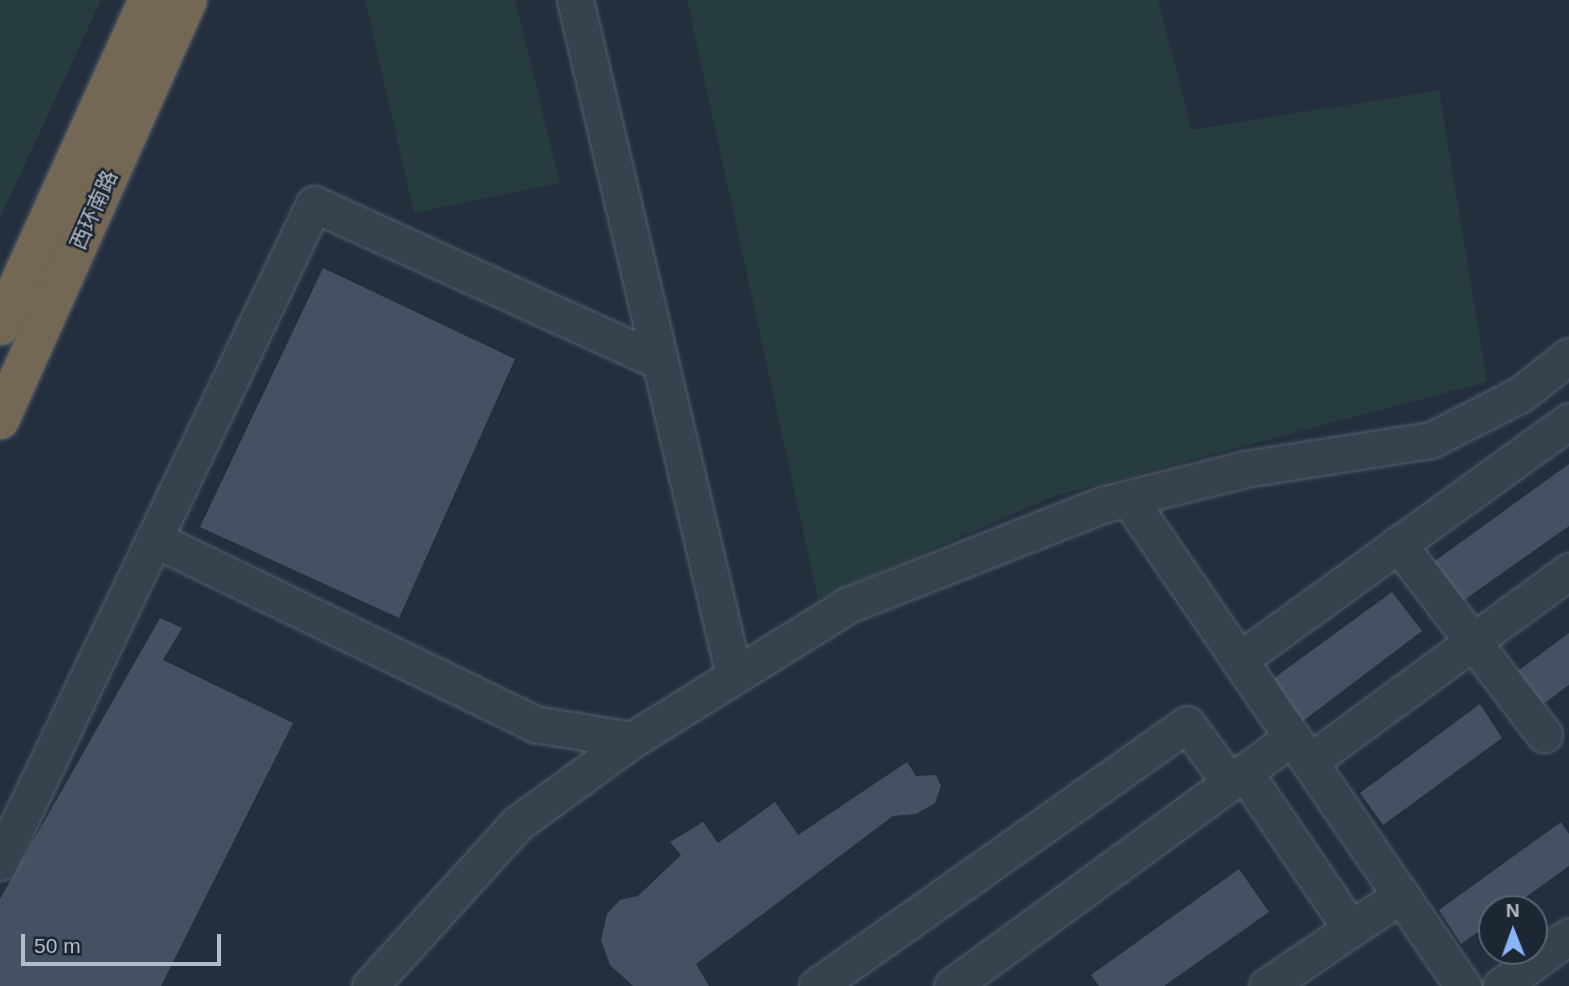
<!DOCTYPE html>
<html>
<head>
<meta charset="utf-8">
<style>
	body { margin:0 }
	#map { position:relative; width:1569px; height:986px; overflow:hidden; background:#242f3e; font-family:Arial,"Noto Sans SC",sans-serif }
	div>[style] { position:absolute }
	.green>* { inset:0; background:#263c3f }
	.building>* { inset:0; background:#455162 }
	.roads { filter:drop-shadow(0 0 2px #565f6c) drop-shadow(0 0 2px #565f6c) }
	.minor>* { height:35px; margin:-17.5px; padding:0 17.5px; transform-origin:17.5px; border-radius:17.5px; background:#38414e }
	.highway>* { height:38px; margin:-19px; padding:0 19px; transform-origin:19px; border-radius:19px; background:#746855 }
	span { translate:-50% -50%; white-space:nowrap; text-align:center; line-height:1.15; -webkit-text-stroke:5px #1d2633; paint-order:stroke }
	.street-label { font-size:21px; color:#b4bcc9 }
	.north { position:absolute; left:1478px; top:895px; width:70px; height:70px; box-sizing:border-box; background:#1d2633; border:2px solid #59626f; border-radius:50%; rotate:359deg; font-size:19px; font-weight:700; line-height:28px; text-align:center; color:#b4bcc9 }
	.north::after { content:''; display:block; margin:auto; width:24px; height:32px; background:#8ab4f8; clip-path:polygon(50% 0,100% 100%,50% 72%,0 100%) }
	.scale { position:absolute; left:21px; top:934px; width:200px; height:32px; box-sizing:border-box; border:4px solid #b4bcc9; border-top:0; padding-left:9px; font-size:21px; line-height:24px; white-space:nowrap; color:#b4bcc9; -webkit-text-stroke:5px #1d2633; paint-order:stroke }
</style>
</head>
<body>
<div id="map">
	<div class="green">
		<div style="clip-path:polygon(0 0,101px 0,0 218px)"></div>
		<div style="clip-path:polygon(365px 0,515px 0,560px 183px,414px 213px)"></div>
		<div style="clip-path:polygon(687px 0,1158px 0,1192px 130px,1439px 90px,1487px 382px,1052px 497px,818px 599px)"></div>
	</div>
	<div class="building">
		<div style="clip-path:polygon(323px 268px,515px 359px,399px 618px,200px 527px)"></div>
		<div style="clip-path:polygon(1569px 464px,1569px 526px,1457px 605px,1428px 566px)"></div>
		<div style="clip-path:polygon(1392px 592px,1422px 631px,1299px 724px,1270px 681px)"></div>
		<div style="clip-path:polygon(160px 618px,182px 628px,163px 660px,293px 723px,161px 986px,0 986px,0 899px)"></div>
		<div style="clip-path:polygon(1569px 633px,1569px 685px,1539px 707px,1514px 674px)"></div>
		<div style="clip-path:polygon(1480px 704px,1502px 738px,1383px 825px,1360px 793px)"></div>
		<div style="clip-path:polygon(907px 762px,916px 776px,936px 775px,941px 786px,935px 803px,916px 814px,893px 816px,696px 964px,709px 986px,633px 986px,610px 965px,601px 940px,607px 914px,620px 900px,638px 896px,681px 855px,670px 842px,703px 822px,718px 843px,775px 802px,798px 835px)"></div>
		<div style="clip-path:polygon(1561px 822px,1569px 834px,1569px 866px,1509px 909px,1492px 909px,1492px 922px,1461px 944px,1439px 910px)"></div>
		<div style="clip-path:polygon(1239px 869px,1269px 912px,1164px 986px,1099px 986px,1091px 975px)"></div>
	</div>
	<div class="roads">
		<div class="minor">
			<div style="left:575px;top:0;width:694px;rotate:76.76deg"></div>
			<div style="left:1128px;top:498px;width:592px;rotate:55.53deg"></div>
			<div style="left:154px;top:539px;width:424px;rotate:25.9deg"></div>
			<div style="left:535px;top:724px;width:98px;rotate:9.4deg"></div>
			<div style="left:1398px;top:544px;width:240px;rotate:52.5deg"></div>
			<div style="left:1239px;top:660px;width:407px;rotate:-35.9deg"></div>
			<div style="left:1309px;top:762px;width:323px;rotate:-36.3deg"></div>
			<div style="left:1244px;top:772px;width:190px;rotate:55.7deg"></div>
			<div style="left:0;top:862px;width:729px;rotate:-64.49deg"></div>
			<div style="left:314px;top:204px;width:380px;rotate:24.5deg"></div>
			<div style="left:370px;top:986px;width:220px;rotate:-47.8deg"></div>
			<div style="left:518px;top:823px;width:141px;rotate:-36.1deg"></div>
			<div style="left:632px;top:740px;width:255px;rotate:-32deg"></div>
			<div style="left:848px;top:605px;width:276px;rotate:-21.5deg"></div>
			<div style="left:1105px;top:504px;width:144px;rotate:-14deg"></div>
			<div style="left:1245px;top:469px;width:188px;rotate:-8.9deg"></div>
			<div style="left:1431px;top:440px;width:101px;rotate:-27.1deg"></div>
			<div style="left:1521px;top:394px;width:61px;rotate:-38.4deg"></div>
			<div style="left:817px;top:986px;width:453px;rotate:-35.3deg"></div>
			<div style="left:1187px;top:724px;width:73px;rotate:53.9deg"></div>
			<div style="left:952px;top:986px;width:421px;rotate:-36.2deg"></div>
			<div style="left:1267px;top:986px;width:162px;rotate:-34.2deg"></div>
			<div style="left:1501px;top:986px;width:84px;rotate:-36.3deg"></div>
		</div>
		<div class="highway">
			<div style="left:0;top:326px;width:358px;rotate:-65.6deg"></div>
			<div style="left:0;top:420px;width:460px;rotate:-65.9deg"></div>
		</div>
	</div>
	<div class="street-label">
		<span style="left:94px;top:210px;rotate:-66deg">西环南路</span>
	</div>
	<div class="north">N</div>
	<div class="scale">50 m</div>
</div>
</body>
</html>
